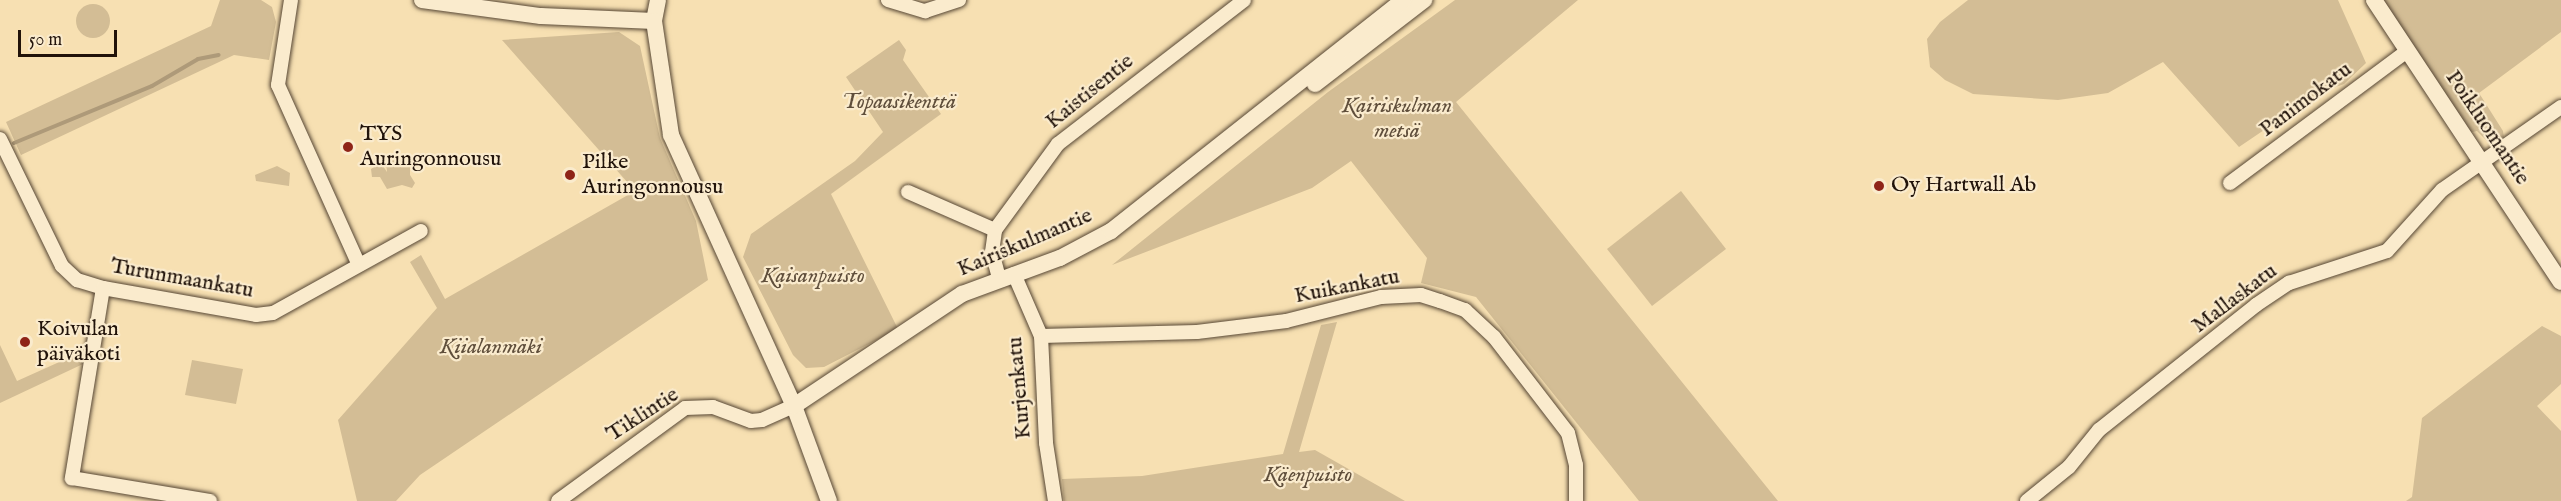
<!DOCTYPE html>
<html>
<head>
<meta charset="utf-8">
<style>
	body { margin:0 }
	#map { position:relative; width:2561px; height:501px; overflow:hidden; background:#f7e0b2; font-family:"IM FELL English",serif }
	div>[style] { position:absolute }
	.green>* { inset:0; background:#d3bd95 }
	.round { border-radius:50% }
	.stream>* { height:4px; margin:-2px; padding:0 2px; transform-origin:2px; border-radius:2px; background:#ae9a79 }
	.roads { filter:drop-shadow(0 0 2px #564634) drop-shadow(0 0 2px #564634) }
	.minor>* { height:14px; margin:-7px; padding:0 7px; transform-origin:7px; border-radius:7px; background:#faebcd }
	.tertiary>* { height:16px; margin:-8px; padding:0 8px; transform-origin:8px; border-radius:8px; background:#faebcd }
	.dots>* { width:16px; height:16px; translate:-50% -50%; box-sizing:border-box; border:3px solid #faebcd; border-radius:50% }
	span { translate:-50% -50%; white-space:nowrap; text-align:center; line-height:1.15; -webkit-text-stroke:4.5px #faebcd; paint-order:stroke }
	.street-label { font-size:22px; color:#21130a }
	.park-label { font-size:22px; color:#5f4e3b; font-style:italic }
	.poi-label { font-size:22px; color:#21130a }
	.left { translate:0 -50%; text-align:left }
	.scale { position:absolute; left:18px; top:30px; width:99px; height:27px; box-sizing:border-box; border:3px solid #21130a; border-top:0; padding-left:8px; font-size:18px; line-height:21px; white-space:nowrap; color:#21130a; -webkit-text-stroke:4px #faebcd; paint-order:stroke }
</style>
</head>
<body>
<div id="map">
	<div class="green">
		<div style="clip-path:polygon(220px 0,261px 0,272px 7px,276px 22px,269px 60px,234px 55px,21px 155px,6px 122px,211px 26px)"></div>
		<div style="clip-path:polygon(1455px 0,1578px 0,1456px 102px,1778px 501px,1639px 501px,1476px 297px,1421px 283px,1427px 258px,1351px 161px,1312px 188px,1112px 265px,1328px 92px)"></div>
		<div style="clip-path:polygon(1968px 0,2338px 0,2366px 63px,2344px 84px,2317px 94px,2239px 147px,2163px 62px,2108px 93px,2058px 100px,1973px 94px,1945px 80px,1930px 67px,1927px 39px,1940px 22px)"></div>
		<div style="clip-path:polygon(2379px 0,2561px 0,2561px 32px,2479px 93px,2503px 131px,2504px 138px,2491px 145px,2477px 131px,2468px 133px)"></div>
		<div class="round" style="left:76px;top:4px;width:34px;height:34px"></div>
		<div style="clip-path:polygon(619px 32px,640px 46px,660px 138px,696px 221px,708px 280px,420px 475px,396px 501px,357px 501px,338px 420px,437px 308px,410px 262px,421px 255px,445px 299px,635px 191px,502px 40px)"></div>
		<div style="clip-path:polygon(899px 40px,906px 50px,903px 60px,941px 114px,831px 194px,898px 329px,824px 367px,806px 368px,793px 355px,743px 257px,751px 234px,855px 161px,883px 132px,846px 77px)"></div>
		<div style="clip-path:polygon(398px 157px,410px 162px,410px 175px,415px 183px,412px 188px,402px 185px,387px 189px,380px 177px,372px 177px,371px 169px,381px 163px,387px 172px,386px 162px)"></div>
		<div style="clip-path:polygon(277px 166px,290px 173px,289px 186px,256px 181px,255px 175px)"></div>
		<div style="clip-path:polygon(1681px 191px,1726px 249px,1652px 306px,1607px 249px)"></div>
		<div style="clip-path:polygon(1337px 322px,1299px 452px,1315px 450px,1405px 501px,1064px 501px,1062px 479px,1142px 476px,1283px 454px,1321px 325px)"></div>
		<div style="clip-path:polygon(2542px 326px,2561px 336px,2561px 384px,2537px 406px,2561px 431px,2561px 501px,2406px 501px,2412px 497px,2422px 418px)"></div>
		<div style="clip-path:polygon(0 345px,17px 381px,86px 350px,83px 364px,0 403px)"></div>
		<div style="clip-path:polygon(192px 360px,243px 369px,236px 404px,185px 395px)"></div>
	</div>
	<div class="stream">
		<div style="left:14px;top:143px;width:149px;rotate:-22.4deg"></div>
		<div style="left:152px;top:86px;width:53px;rotate:-30.4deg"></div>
		<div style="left:198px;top:59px;width:21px;rotate:-11deg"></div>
	</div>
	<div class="roads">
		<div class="minor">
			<div style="left:291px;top:0;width:86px;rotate:98.7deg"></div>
			<div style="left:278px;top:85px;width:197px;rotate:65.8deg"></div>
			<div style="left:888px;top:0;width:39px;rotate:17deg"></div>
			<div style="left:925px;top:11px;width:36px;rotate:-18deg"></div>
			<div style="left:0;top:139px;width:141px;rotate:64deg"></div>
			<div style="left:62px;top:266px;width:21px;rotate:43deg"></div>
			<div style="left:77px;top:280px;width:27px;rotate:17deg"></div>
			<div style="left:103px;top:288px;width:155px;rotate:10deg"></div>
			<div style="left:256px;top:315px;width:17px;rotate:-7deg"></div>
			<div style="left:273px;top:313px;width:169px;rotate:-29deg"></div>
			<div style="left:2230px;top:183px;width:221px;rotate:-36.7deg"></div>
			<div style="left:908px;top:192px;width:95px;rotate:23.6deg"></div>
			<div style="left:1014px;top:274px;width:68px;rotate:66.5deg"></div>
			<div style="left:1041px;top:336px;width:107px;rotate:87.3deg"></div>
			<div style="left:1046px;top:443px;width:59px;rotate:81.2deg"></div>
			<div style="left:999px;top:278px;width:27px;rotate:-105deg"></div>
			<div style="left:992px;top:252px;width:22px;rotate:-82deg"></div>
			<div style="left:995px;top:230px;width:107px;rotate:-53.8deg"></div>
			<div style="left:1058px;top:144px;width:235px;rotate:-37.7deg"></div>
			<div style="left:103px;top:288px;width:193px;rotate:99.3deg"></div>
			<div style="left:72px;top:478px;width:140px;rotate:9.5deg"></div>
			<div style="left:1041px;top:336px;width:156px;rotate:-1.5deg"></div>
			<div style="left:1197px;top:332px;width:90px;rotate:-7deg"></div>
			<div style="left:1286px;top:321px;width:98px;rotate:-14.2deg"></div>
			<div style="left:1381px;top:297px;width:40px;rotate:-2.9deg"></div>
			<div style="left:1421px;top:295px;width:20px;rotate:18deg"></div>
			<div style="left:1440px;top:301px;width:27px;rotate:20deg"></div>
			<div style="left:1465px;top:310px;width:40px;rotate:43deg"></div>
			<div style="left:1494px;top:337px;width:121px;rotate:52.4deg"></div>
			<div style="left:1568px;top:433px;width:33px;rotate:76deg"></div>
			<div style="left:1576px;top:465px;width:36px;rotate:90deg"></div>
			<div style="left:558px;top:501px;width:157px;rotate:-36.2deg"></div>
			<div style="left:685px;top:408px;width:28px;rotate:-2deg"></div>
			<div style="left:713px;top:407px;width:40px;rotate:20.2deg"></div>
			<div style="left:751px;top:421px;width:11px;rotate:-5deg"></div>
			<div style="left:762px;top:420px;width:35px;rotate:-24deg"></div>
			<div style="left:2027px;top:501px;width:54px;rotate:-39deg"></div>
			<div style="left:2069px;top:467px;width:48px;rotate:-51deg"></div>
			<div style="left:2099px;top:430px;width:201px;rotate:-38.5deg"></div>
			<div style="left:2256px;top:305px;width:40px;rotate:-34deg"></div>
			<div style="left:2289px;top:283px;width:103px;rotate:-18.1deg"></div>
			<div style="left:2387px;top:251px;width:82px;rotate:-48deg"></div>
			<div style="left:2442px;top:190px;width:145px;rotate:-34.9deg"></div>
		</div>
		<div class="tertiary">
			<div style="left:422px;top:0;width:120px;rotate:7.7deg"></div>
			<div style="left:541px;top:16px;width:113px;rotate:2.5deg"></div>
			<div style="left:658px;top:0;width:21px;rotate:101deg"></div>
			<div style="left:654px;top:21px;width:115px;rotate:81.5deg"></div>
			<div style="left:671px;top:135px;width:298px;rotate:65.6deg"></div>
			<div style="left:794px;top:406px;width:101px;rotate:69.8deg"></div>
			<div style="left:2374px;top:0;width:338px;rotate:56.5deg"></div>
			<div style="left:1315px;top:84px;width:138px;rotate:-37.6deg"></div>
			<div style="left:794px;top:406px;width:202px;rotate:-33.7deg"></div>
			<div style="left:962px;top:294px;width:104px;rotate:-20.2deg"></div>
			<div style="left:1060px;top:258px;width:58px;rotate:-27.9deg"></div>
			<div style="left:1111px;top:231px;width:373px;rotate:-38.3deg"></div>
		</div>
	</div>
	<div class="dots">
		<div style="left:348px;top:147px;background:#8f2418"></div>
		<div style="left:570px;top:175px;background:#8f2418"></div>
		<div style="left:1879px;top:186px;background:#8f2418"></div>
		<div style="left:25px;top:342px;background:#8f2418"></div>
	</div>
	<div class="street-label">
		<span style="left:1090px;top:92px;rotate:-39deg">Kaistisentie</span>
		<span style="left:2306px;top:100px;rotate:-37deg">Panimokatu</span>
		<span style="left:2487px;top:128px;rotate:56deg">Poikluomantie</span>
		<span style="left:1025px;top:243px;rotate:-23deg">Kairiskulmantie</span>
		<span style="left:182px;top:279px;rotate:10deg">Turunmaankatu</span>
		<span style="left:1347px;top:287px;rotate:-11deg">Kuikankatu</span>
		<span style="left:2235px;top:299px;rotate:-37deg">Mallaskatu</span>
		<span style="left:1020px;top:388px;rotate:-95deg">Kurjenkatu</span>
		<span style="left:643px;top:415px;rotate:-33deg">Tiklintie</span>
	</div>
	<div class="park-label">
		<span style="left:899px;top:103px">Topaasikenttä</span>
		<span style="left:1397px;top:119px">Kairiskulman<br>metsä</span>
		<span style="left:813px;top:277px">Kaisanpuisto</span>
		<span style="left:491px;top:348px">Kiialanmäki</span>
		<span style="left:1308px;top:476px">Käenpuisto</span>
	</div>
	<div class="poi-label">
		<span class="left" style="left:360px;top:147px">TYS<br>Auringonnousu</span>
		<span class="left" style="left:582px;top:175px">Pilke<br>Auringonnousu</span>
		<span class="left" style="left:1891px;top:186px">Oy Hartwall Ab</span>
		<span class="left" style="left:37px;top:342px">Koivulan<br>päiväkoti</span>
	</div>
	<div class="scale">50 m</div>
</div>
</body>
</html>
